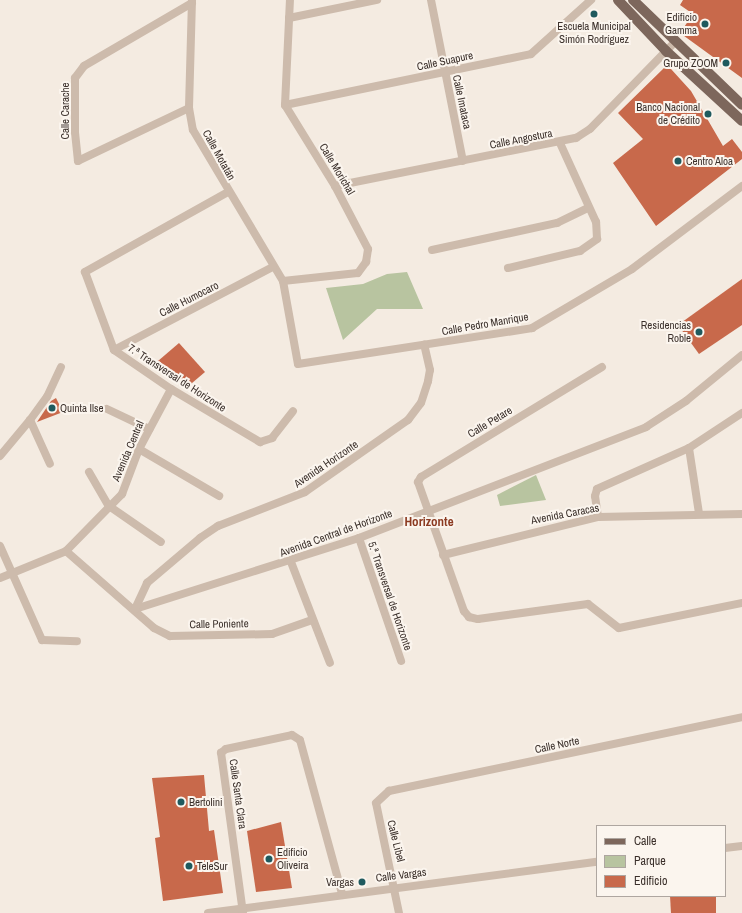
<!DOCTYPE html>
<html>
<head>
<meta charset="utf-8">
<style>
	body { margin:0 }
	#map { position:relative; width:742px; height:913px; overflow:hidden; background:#f4ebe1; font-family:"Archivo Narrow",sans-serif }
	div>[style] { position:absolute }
	.green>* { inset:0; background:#b8c4a0 }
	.building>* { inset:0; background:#c8694b }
	.minor>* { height:8px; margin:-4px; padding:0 4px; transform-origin:4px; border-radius:4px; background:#cdbbac }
	.major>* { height:10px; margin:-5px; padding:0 5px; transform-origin:5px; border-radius:5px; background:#7d675c }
	.dots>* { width:11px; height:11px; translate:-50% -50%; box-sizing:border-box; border:2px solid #fbf5ee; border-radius:50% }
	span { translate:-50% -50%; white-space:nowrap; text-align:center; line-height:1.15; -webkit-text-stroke:4px #fbf5ee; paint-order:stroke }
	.poi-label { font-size:11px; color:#3b302b }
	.right { translate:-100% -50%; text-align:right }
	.left { translate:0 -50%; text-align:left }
	.street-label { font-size:11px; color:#3b302b }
	.quarter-label { font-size:13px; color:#8c3b22; font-weight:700 }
	.legend { position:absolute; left:596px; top:825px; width:130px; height:72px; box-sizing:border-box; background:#fbf5ee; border:1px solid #aea6a0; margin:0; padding:5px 7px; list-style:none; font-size:12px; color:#3b302b }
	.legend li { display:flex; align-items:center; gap:8px; height:20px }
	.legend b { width:20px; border:1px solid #aea6a0 }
</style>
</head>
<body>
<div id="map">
	<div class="green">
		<div style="clip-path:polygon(407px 272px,423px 309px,377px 309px,343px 340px,326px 288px,363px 284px,387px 274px)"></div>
		<div style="clip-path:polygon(536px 475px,546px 500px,500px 506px,497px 495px)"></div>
	</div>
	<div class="building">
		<div style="clip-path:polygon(683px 0,742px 0,742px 78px,680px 33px,693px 14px,680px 5px)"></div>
		<div style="clip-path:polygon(664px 68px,671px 69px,691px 91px,723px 146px,732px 139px,742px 152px,742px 159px,656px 226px,613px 163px,643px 139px,618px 113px)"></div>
		<div style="clip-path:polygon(742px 279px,742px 325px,699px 354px,678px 325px)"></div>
		<div style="clip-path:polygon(179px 343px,205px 372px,185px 389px,158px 361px)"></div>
		<div style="clip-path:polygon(56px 398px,63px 412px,37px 422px,51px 401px)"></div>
		<div style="clip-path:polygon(204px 775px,209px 831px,214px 830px,223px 893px,163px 901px,155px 838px,160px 837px,152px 778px)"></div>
		<div style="clip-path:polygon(281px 822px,292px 888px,256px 892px,247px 831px)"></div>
		<div style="clip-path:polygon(670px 896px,716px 896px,716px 913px,671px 913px)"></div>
	</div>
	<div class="minor">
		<div style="left:192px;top:0;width:108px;rotate:91.6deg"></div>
		<div style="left:189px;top:108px;width:22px;rotate:80deg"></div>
		<div style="left:193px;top:130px;width:176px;rotate:59.2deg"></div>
		<div style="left:283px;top:281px;width:84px;rotate:79.8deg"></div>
		<div style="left:298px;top:364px;width:237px;rotate:-8.7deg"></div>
		<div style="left:532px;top:328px;width:116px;rotate:-30.5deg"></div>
		<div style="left:632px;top:269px;width:138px;rotate:-37deg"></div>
		<div style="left:431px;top:0;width:164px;rotate:78.8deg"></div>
		<div style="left:289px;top:18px;width:90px;rotate:-11.6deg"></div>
		<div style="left:285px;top:105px;width:251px;rotate:-11.7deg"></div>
		<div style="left:531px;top:54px;width:81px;rotate:-42deg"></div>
		<div style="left:189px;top:108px;width:123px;rotate:154.5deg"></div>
		<div style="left:78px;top:161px;width:29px;rotate:-96deg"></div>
		<div style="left:75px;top:132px;width:54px;rotate:-90deg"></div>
		<div style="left:75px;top:78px;width:15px;rotate:-53deg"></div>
		<div style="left:84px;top:66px;width:125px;rotate:-30.3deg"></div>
		<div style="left:335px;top:186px;width:246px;rotate:-11.3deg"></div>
		<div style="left:576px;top:138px;width:17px;rotate:-33deg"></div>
		<div style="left:590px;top:129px;width:120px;rotate:-45.7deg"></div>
		<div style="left:228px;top:192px;width:164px;rotate:150.8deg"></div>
		<div style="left:85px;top:272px;width:83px;rotate:69.6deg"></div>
		<div style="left:114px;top:350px;width:69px;rotate:34.4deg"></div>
		<div style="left:171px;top:389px;width:104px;rotate:30.8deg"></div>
		<div style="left:260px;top:442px;width:13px;rotate:-18deg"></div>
		<div style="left:272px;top:438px;width:34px;rotate:-52deg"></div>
		<div style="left:432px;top:250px;width:128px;rotate:-12.2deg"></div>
		<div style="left:557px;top:223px;width:34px;rotate:-26deg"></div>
		<div style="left:508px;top:268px;width:74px;rotate:-13.3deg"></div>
		<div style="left:580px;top:251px;width:21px;rotate:-35deg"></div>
		<div style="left:597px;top:239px;width:17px;rotate:-93deg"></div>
		<div style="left:596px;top:222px;width:87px;rotate:-114.5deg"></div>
		<div style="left:283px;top:281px;width:75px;rotate:-6.1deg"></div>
		<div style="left:358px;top:273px;width:14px;rotate:-54deg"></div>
		<div style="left:366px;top:262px;width:13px;rotate:-81deg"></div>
		<div style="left:368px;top:249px;width:71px;rotate:-117.6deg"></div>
		<div style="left:335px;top:186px;width:95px;rotate:-121.7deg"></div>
		<div style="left:285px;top:105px;width:105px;rotate:-87.3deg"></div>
		<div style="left:114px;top:350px;width:179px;rotate:-27.6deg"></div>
		<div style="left:602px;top:367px;width:212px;rotate:148.7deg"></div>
		<div style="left:421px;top:477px;width:6px;rotate:121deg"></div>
		<div style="left:418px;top:482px;width:137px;rotate:70.4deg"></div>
		<div style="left:464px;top:611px;width:8px;rotate:50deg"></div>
		<div style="left:469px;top:617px;width:9px;rotate:13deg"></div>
		<div style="left:478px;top:619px;width:111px;rotate:-7.8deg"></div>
		<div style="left:588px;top:604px;width:39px;rotate:38deg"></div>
		<div style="left:619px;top:628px;width:126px;rotate:-11.5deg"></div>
		<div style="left:107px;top:409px;width:47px;rotate:25.5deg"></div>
		<div style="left:30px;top:420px;width:29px;rotate:-54deg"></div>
		<div style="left:47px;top:397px;width:33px;rotate:-65deg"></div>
		<div style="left:689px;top:448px;width:66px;rotate:81.3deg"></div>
		<div style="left:139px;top:449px;width:93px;rotate:30.4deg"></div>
		<div style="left:0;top:456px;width:47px;rotate:-50.2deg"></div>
		<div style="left:30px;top:420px;width:48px;rotate:65.6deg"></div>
		<div style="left:89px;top:472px;width:39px;rotate:60deg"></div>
		<div style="left:109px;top:506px;width:63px;rotate:34.7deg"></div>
		<div style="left:598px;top:517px;width:21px;rotate:-98deg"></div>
		<div style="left:595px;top:496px;width:7px;rotate:-74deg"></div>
		<div style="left:597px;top:489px;width:101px;rotate:-24deg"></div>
		<div style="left:689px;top:448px;width:64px;rotate:-33.4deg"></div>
		<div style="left:359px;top:538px;width:130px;rotate:71.1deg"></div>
		<div style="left:0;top:546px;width:103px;rotate:65.9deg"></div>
		<div style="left:42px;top:640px;width:35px;rotate:2deg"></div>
		<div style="left:66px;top:551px;width:80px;rotate:-45.5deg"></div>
		<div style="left:122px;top:494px;width:48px;rotate:-69.3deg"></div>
		<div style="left:139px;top:449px;width:68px;rotate:-61.9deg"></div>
		<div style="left:443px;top:555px;width:160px;rotate:-13.8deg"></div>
		<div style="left:598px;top:517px;width:144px;rotate:-1.2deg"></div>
		<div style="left:291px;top:562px;width:108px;rotate:68.9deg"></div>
		<div style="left:0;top:578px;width:71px;rotate:-22.2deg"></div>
		<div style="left:66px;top:551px;width:117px;rotate:41.2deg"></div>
		<div style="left:154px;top:628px;width:18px;rotate:27deg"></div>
		<div style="left:170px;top:636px;width:102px;rotate:-1.1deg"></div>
		<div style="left:272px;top:634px;width:42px;rotate:-19.3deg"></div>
		<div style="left:135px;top:609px;width:235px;rotate:-17.6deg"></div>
		<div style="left:359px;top:538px;width:308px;rotate:-21.1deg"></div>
		<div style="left:646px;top:427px;width:48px;rotate:-33deg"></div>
		<div style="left:686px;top:401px;width:72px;rotate:-39.4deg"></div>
		<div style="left:135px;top:609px;width:29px;rotate:-65deg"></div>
		<div style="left:147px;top:583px;width:70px;rotate:-40.3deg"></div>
		<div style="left:200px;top:538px;width:22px;rotate:-34deg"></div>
		<div style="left:218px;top:526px;width:93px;rotate:-21.3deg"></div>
		<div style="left:305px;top:492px;width:126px;rotate:-35deg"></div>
		<div style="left:408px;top:420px;width:21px;rotate:-53deg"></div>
		<div style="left:421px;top:403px;width:23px;rotate:-72deg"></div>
		<div style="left:428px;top:381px;width:11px;rotate:-80deg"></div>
		<div style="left:430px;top:370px;width:26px;rotate:-103deg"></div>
		<div style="left:725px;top:848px;width:17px;rotate:-7deg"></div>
		<div style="left:208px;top:913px;width:392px;rotate:-7.5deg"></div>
		<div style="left:243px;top:913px;width:162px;rotate:-97.8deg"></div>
		<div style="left:221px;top:753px;width:6px;rotate:-39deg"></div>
		<div style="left:226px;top:749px;width:67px;rotate:-12deg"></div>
		<div style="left:292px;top:735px;width:9px;rotate:32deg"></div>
		<div style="left:300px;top:740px;width:160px;rotate:74.7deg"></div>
		<div style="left:399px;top:913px;width:112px;rotate:-101.8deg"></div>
		<div style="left:376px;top:803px;width:18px;rotate:-43deg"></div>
		<div style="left:389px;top:791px;width:361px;rotate:-11.8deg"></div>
	</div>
	<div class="major">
		<div style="left:618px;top:0;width:70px;rotate:46.7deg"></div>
		<div style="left:666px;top:51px;width:103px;rotate:42.6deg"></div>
		<div style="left:633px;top:0;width:151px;rotate:43.9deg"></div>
	</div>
	<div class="dots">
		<div style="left:594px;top:14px;background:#1f5a5e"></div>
		<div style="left:705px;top:24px;background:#1f5a5e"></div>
		<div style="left:726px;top:63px;background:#1f5a5e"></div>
		<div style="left:708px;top:114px;background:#1f5a5e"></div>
		<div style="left:678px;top:161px;background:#1f5a5e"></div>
		<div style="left:699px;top:332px;background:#1f5a5e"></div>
		<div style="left:52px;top:408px;background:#1f5a5e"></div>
		<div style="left:181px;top:802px;background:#1f5a5e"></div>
		<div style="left:269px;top:859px;background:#1f5a5e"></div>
		<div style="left:189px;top:866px;background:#1f5a5e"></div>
		<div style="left:362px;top:882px;background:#1f5a5e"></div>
	</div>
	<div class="poi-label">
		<span class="right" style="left:697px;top:24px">Edificio<br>Gamma</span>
		<span style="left:594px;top:33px">Escuela Municipal<br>Simón Rodríguez</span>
		<span class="right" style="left:718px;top:63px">Grupo ZOOM</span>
		<span class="right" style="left:700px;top:114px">Banco Nacional<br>de Crédito</span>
		<span class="left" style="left:686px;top:161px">Centro Aloa</span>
		<span class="right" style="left:691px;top:332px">Residencias<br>Roble</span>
		<span class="left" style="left:60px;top:408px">Quinta Ilse</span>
		<span class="left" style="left:189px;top:802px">Bertolini</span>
		<span class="left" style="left:277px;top:859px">Edificio<br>Oliveira</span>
		<span class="left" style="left:197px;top:866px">TeleSur</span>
		<span class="right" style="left:354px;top:882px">Vargas</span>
	</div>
	<div class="street-label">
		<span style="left:445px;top:61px;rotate:-12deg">Calle Suapure</span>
		<span style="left:462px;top:102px;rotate:78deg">Calle Imataca</span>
		<span style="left:65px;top:111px;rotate:-90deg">Calle Carache</span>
		<span style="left:521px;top:139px;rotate:-11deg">Calle Angostura</span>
		<span style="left:219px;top:155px;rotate:61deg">Calle Motatán</span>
		<span style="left:337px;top:169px;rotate:59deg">Calle Morichal</span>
		<span style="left:189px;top:299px;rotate:-27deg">Calle Humocaro</span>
		<span style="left:485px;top:324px;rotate:-10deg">Calle Pedro Manrique</span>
		<span style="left:177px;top:378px;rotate:33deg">7.ª Transversal de Horizonte</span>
		<span style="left:490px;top:422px;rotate:-31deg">Calle Petare</span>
		<span style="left:128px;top:451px;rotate:-67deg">Avenida Central</span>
		<span style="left:326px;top:464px;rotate:-34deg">Avenida Horizonte</span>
		<span style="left:565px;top:514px;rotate:-11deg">Avenida Caracas</span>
		<span style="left:336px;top:533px;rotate:-20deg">Avenida Central de Horizonte</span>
		<span style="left:390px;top:596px;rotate:71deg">5.ª Transversal de Horizonte</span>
		<span style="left:219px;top:624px;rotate:-1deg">Calle Poniente</span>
		<span style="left:557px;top:745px;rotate:-12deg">Calle Norte</span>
		<span style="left:238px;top:794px;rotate:82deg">Calle Santa Clara</span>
		<span style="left:396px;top:841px;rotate:76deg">Calle Libel</span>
		<span style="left:401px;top:875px;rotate:-7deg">Calle Vargas</span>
	</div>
	<div class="quarter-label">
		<span style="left:429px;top:522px">Horizonte</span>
	</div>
	<ul class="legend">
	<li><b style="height:5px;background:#7d675c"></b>Calle</li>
	<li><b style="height:11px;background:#b8c4a0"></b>Parque</li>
	<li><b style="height:11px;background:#c8694b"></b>Edificio</li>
	</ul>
</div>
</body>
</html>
